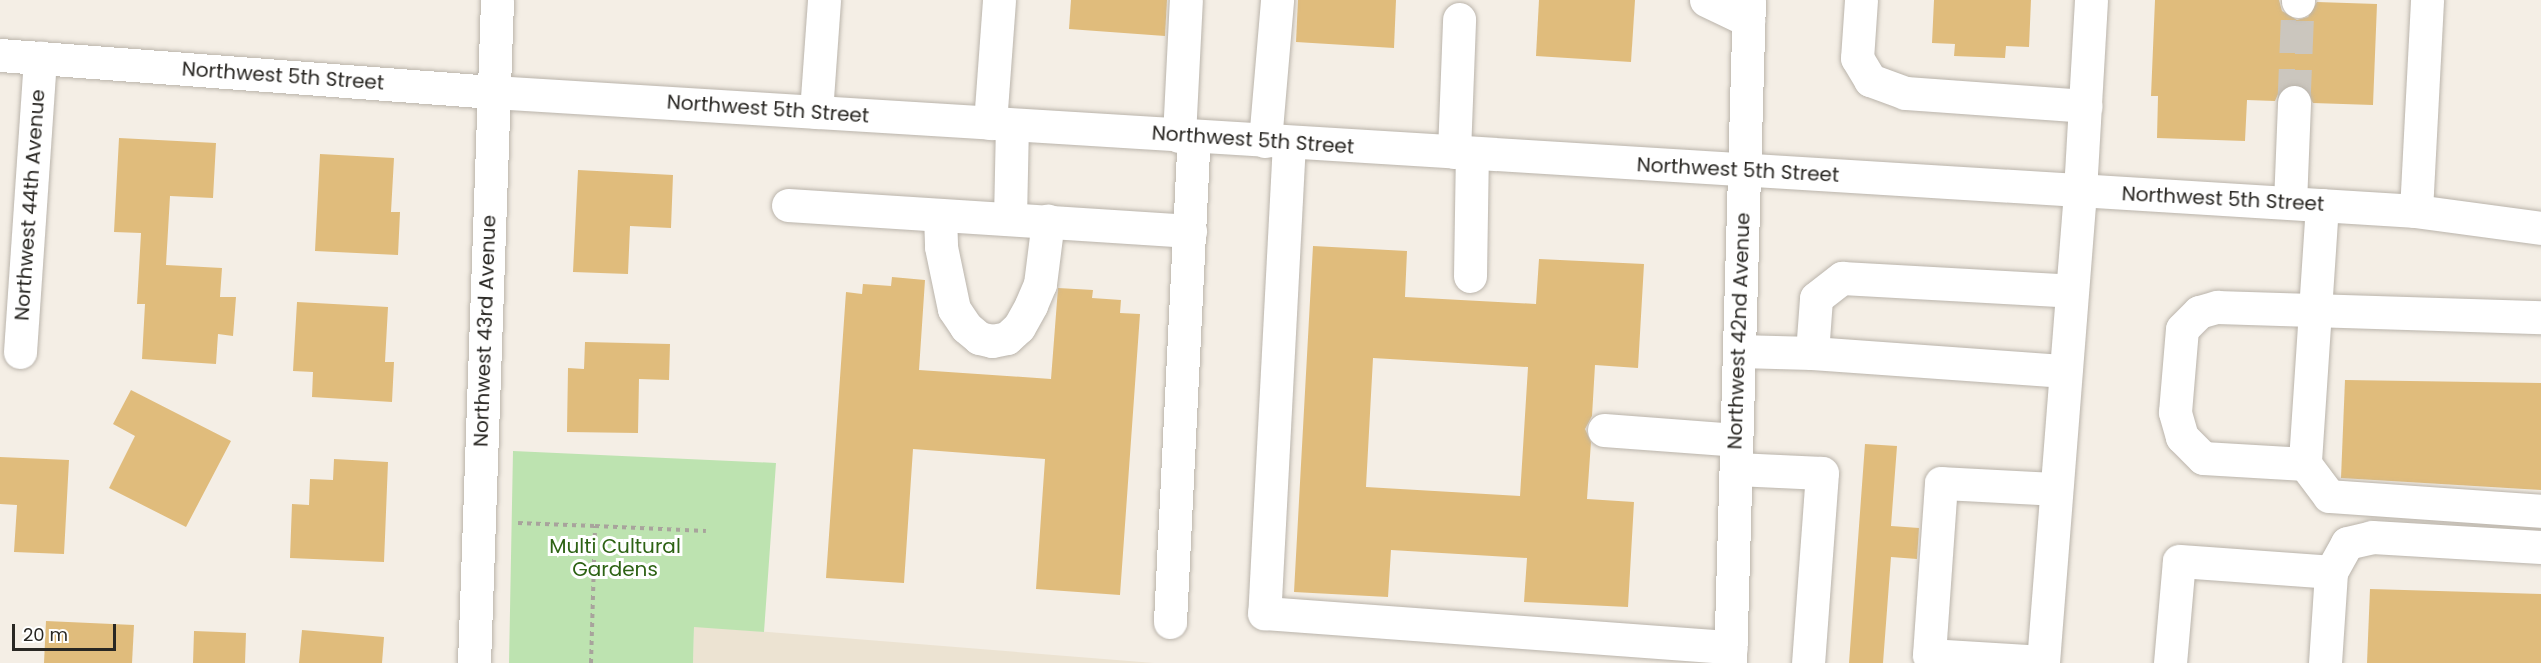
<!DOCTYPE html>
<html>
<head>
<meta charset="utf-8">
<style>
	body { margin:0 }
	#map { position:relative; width:2541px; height:663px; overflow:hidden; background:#f4eee5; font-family:Poppins,sans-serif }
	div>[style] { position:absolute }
	.built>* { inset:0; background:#ece3d2 }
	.green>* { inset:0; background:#bde3b0 }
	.building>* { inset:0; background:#e0bc7c }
	.minor-tunnel>* { height:33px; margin-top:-16.5px; transform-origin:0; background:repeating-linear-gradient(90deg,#cbc6be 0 33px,transparent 0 49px) }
	.path>* { height:4px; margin-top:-2px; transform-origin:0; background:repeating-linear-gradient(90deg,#a8a39c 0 4.5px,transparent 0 9px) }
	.roads { filter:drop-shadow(0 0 2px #bab4ab) drop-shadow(0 0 2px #bab4ab) }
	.minor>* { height:33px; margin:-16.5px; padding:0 16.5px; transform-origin:16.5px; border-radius:16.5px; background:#fff }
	span { translate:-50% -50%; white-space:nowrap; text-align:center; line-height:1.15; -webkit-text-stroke:6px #fff; paint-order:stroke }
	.street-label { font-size:20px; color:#292723 }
	.park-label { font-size:20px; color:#2d6214 }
	.scale { position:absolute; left:12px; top:624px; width:104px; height:27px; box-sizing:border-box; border:3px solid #292723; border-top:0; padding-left:8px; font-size:18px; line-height:21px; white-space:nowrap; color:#292723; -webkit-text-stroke:4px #fff; paint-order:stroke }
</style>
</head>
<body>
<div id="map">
	<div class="built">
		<div style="clip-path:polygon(694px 626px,1154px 663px,693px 663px)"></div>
	</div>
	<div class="green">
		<div style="clip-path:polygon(513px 451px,776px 463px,764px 632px,694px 627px,693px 663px,509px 663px)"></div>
	</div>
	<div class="building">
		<div style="clip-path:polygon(1071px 0,1167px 0,1165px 36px,1069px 29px)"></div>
		<div style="clip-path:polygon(1298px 0,1396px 0,1394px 48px,1296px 42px)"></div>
		<div style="clip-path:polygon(1539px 0,1635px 0,1631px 62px,1536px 56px)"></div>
		<div style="clip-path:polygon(1934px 0,2031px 0,2029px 47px,2006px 46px,2005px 58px,1954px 56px,1955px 44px,1932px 43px)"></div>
		<div style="clip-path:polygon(2155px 0,2279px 0,2282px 11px,2297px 20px,2308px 17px,2317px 2px,2377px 4px,2373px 105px,2313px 103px,2304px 87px,2294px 83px,2279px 92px,2275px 101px,2247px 100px,2245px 141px,2157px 138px,2158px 96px,2151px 96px)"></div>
		<div style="clip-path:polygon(119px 138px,216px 143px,213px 198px,170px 196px,166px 265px,222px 268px,220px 297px,236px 297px,233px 336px,218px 334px,216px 364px,142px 359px,145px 304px,137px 304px,141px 233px,114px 232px)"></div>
		<div style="clip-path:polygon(320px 154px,394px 158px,391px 212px,400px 212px,398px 255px,315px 251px)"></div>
		<div style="clip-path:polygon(578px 170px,673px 175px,671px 228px,630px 226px,628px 274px,573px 272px)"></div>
		<div style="clip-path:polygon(evenodd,1313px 246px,1407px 251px,1405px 297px,1536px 304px,1539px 259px,1644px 264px,1638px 368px,1595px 365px,1592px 416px,1585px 429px,1591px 442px,1587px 499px,1634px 502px,1628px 607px,1524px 602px,1527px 558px,1391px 550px,1388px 597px,1294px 592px,1313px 246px,1373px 358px,1528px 367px,1520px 496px,1366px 487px,1373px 358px)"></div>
		<div style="clip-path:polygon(892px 277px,925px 280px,919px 370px,1051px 379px,1058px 288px,1093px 290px,1092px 298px,1121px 300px,1120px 313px,1140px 314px,1120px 595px,1036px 589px,1045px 459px,913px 449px,904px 583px,826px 578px,846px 292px,862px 294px,863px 284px,891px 286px)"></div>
		<div style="clip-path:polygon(297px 302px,388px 307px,385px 362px,394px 362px,392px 402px,312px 397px,313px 372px,293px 371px)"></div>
		<div style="clip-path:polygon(585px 342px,670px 344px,669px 380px,639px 379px,638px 433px,567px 432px,568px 368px,584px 369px)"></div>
		<div style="clip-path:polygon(2345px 380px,2541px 383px,2541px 490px,2341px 478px)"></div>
		<div style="clip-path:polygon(131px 390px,231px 441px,186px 527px,109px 488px,135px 436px,113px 424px)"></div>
		<div style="clip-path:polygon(1865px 444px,1897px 446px,1891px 526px,1919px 528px,1917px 559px,1891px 557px,1883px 663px,1849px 663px)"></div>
		<div style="clip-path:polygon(0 457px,69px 460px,64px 554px,14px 552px,17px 505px,0 504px)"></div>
		<div style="clip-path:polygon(334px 459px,388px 462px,384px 562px,290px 558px,292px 504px,309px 505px,310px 479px,333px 480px)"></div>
		<div style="clip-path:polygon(2370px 589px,2541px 594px,2541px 663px,2367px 663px)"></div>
		<div style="clip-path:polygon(46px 621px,134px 625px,132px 663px,44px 663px)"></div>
		<div style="clip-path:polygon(302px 630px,384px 637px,382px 663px,299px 663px)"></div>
		<div style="clip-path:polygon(194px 631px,246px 633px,245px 663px,193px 663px)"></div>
	</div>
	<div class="minor-tunnel">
		<div style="left:2294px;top:102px;width:101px;rotate:-87.7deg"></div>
	</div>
	<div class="path">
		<div style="left:518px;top:523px;width:77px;rotate:2.2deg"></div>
		<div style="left:591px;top:663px;width:137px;rotate:-88.3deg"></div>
		<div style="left:595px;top:526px;width:111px;rotate:2.6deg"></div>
	</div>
	<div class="roads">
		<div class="minor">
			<div style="left:1706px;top:0;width:47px;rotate:25.5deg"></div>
			<div style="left:1861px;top:0;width:58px;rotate:93.9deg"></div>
			<div style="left:1857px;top:58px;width:26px;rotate:59deg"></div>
			<div style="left:1870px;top:80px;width:37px;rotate:20deg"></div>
			<div style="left:1905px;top:93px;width:181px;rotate:4.1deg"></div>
			<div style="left:2298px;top:1px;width:1px;rotate:-90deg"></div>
			<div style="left:0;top:55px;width:494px;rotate:4.3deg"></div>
			<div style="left:493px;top:92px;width:1927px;rotate:3.54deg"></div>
			<div style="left:2416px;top:211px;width:126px;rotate:7.7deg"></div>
			<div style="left:816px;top:112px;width:112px;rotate:-85.9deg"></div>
			<div style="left:990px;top:123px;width:123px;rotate:-85.8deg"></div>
			<div style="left:1179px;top:136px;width:136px;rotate:-87.1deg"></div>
			<div style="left:1265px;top:141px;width:142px;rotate:-85.1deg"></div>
			<div style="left:1289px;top:142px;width:472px;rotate:93deg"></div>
			<div style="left:1264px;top:613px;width:468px;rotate:4.2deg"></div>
			<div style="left:1454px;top:152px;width:133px;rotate:-87.8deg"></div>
			<div style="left:2290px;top:203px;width:101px;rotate:-87.7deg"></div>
			<div style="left:788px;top:205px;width:403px;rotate:3.7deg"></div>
			<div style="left:2322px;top:205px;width:260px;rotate:93.8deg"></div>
			<div style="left:2305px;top:464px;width:40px;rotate:53deg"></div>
			<div style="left:2329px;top:496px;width:213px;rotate:4deg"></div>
			<div style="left:2416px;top:211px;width:211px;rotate:-87deg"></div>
			<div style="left:940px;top:215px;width:32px;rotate:88deg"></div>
			<div style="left:941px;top:247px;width:63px;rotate:78.2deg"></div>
			<div style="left:954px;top:309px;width:22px;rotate:56deg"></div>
			<div style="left:966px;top:327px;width:17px;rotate:40deg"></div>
			<div style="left:979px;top:338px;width:13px;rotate:13deg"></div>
			<div style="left:992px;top:341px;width:15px;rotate:-11deg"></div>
			<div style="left:1007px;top:338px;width:16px;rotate:-43deg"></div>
			<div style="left:1019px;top:327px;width:25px;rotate:-61deg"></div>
			<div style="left:1031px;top:305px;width:23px;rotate:-67deg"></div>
			<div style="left:1040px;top:284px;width:64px;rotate:-82.8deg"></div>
			<div style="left:1010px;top:219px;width:94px;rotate:-88.8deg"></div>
			<div style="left:1470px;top:276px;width:122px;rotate:-89.1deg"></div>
			<div style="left:1739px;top:351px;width:73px;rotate:1.6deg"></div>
			<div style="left:1812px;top:353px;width:55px;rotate:-85.8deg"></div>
			<div style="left:1816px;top:298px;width:33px;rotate:-38deg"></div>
			<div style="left:1842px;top:278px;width:230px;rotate:3.2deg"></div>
			<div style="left:20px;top:352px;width:295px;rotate:-86.1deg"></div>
			<div style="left:1812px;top:353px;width:254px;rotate:4.1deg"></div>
			<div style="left:1604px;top:430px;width:132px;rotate:4.3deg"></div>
			<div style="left:2305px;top:464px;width:102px;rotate:-176.6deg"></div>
			<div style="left:2203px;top:458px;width:30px;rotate:-135deg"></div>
			<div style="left:2182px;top:437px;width:26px;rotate:-106deg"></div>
			<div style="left:2175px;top:412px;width:83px;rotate:-85.2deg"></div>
			<div style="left:2182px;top:329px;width:24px;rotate:-45deg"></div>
			<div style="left:2199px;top:312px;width:19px;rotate:-16deg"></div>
			<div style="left:2217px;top:307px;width:324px;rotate:1.8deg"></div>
			<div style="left:1736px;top:469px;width:86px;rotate:2.7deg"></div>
			<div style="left:1822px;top:473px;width:191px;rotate:94.2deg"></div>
			<div style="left:2056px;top:489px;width:115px;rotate:-177deg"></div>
			<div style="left:1941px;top:483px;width:172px;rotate:94deg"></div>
			<div style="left:1929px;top:655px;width:114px;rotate:3.5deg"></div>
			<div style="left:2043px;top:662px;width:472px;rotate:-85.5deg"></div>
			<div style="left:2080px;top:191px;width:191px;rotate:-86.7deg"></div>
			<div style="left:1170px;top:622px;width:486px;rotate:-87.2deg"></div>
			<div style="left:474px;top:663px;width:663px;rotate:-88.01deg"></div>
			<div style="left:1730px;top:663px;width:663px;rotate:-88.36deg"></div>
			<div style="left:2170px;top:663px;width:102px;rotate:-85deg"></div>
			<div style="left:2179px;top:561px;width:152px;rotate:4.1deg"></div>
			<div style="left:2325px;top:663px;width:91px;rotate:-86.2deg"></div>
			<div style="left:2331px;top:572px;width:33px;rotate:-61deg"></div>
			<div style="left:2347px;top:543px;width:26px;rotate:-13deg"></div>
			<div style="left:2372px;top:537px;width:169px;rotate:3.4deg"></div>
		</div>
	</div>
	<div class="street-label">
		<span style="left:283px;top:76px;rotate:4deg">Northwest 5th Street</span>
		<span style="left:768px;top:109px;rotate:4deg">Northwest 5th Street</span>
		<span style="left:1253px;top:140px;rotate:4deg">Northwest 5th Street</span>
		<span style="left:1738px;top:170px;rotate:3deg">Northwest 5th Street</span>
		<span style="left:2223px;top:199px;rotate:3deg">Northwest 5th Street</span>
		<span style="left:30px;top:205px;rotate:-86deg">Northwest 44th Avenue</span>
		<span style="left:485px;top:331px;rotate:-88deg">Northwest 43rd Avenue</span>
		<span style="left:1739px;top:331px;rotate:-88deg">Northwest 42nd Avenue</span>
	</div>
	<div class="park-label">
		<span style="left:615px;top:558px">Multi Cultural<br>Gardens</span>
	</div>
	<div class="scale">20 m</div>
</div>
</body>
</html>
